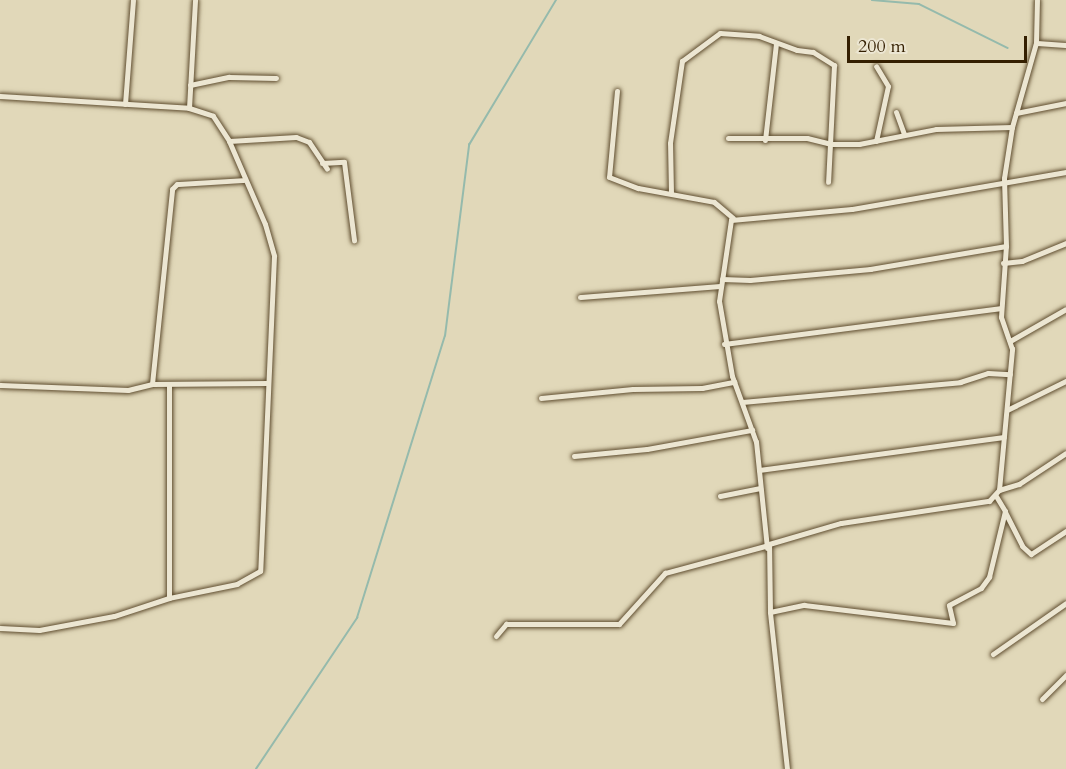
<!DOCTYPE html>
<html>
<head>
<meta charset="utf-8">
<style>
	body { margin:0 }
	#map { position:relative; width:1066px; height:769px; overflow:hidden; background:#e1d8b9; font-family:Cardo,serif }
	div>[style] { position:absolute }
	.stream>* { height:1.5px; margin:-0.75px; padding:0 0.75px; transform-origin:0.75px; border-radius:0.75px; background:#95baac }
	.roads { filter:drop-shadow(0 0 2px #5f4d2f) drop-shadow(0 0 2px #5f4d2f) }
	.street>* { height:5px; margin:-2.5px; padding:0 2.5px; transform-origin:2.5px; border-radius:2.5px; background:#ece6d2 }
	span { translate:-50% -50%; white-space:nowrap; text-align:center; line-height:1.15; -webkit-text-stroke:5px #ece6d2; paint-order:stroke }
	.scale { position:absolute; left:847px; top:36px; width:180px; height:27px; box-sizing:border-box; border:3px solid #341f01; border-top:0; padding-left:8px; font-size:18px; line-height:21px; white-space:nowrap; color:#341f01; -webkit-text-stroke:4px #ece6d2; paint-order:stroke }
</style>
</head>
<body>
<div id="map">
	<div class="stream">
		<div style="left:872px;top:0;width:47px;rotate:4.9deg"></div>
		<div style="left:919px;top:4px;width:99px;rotate:26.3deg"></div>
		<div style="left:256px;top:769px;width:182px;rotate:-56.2deg"></div>
		<div style="left:357px;top:618px;width:295px;rotate:-72.7deg"></div>
		<div style="left:445px;top:336px;width:193px;rotate:-82.8deg"></div>
		<div style="left:469px;top:145px;width:169px;rotate:-59deg"></div>
	</div>
	<div class="roads">
		<div class="street">
			<div style="left:1036px;top:43px;width:30px;rotate:4deg"></div>
			<div style="left:190px;top:85px;width:40px;rotate:-12deg"></div>
			<div style="left:229px;top:77px;width:47px;rotate:1.2deg"></div>
			<div style="left:617px;top:91px;width:86px;rotate:95.3deg"></div>
			<div style="left:609px;top:177px;width:31px;rotate:21deg"></div>
			<div style="left:638px;top:188px;width:77px;rotate:10.4deg"></div>
			<div style="left:714px;top:202px;width:25px;rotate:40deg"></div>
			<div style="left:0;top:96px;width:189px;rotate:3.6deg"></div>
			<div style="left:189px;top:108px;width:25px;rotate:18deg"></div>
			<div style="left:213px;top:116px;width:30px;rotate:57deg"></div>
			<div style="left:229px;top:141px;width:90px;rotate:66.6deg"></div>
			<div style="left:265px;top:224px;width:33px;rotate:74deg"></div>
			<div style="left:274px;top:256px;width:315px;rotate:92.5deg"></div>
			<div style="left:260px;top:571px;width:26px;rotate:151deg"></div>
			<div style="left:237px;top:584px;width:69px;rotate:168.4deg"></div>
			<div style="left:169px;top:598px;width:58px;rotate:161.9deg"></div>
			<div style="left:114px;top:616px;width:76px;rotate:169.4deg"></div>
			<div style="left:39px;top:630px;width:39px;rotate:-177deg"></div>
			<div style="left:125px;top:104px;width:104px;rotate:-85.6deg"></div>
			<div style="left:189px;top:108px;width:108px;rotate:-86.8deg"></div>
			<div style="left:896px;top:112px;width:23px;rotate:70deg"></div>
			<div style="left:1016px;top:113px;width:51px;rotate:-11.3deg"></div>
			<div style="left:728px;top:138px;width:79px"></div>
			<div style="left:807px;top:138px;width:25px;rotate:14deg"></div>
			<div style="left:831px;top:144px;width:28px"></div>
			<div style="left:859px;top:144px;width:78px;rotate:-11deg"></div>
			<div style="left:936px;top:129px;width:76px;rotate:-1.5deg"></div>
			<div style="left:765px;top:140px;width:97px;rotate:-83.5deg"></div>
			<div style="left:229px;top:141px;width:67px;rotate:-3.4deg"></div>
			<div style="left:296px;top:137px;width:14px;rotate:21deg"></div>
			<div style="left:309px;top:142px;width:32px;rotate:56deg"></div>
			<div style="left:876px;top:141px;width:56px;rotate:-77.7deg"></div>
			<div style="left:888px;top:86px;width:23px;rotate:-121deg"></div>
			<div style="left:322px;top:163px;width:22px;rotate:-3deg"></div>
			<div style="left:344px;top:162px;width:79px;rotate:82.7deg"></div>
			<div style="left:671px;top:193px;width:50px;rotate:-91.1deg"></div>
			<div style="left:670px;top:143px;width:83px;rotate:-81.7deg"></div>
			<div style="left:682px;top:61px;width:47px;rotate:-36.4deg"></div>
			<div style="left:720px;top:33px;width:39px;rotate:4deg"></div>
			<div style="left:759px;top:36px;width:40px;rotate:20.2deg"></div>
			<div style="left:797px;top:50px;width:16px;rotate:7deg"></div>
			<div style="left:813px;top:52px;width:25px;rotate:32deg"></div>
			<div style="left:834px;top:65px;width:117px;rotate:92.9deg"></div>
			<div style="left:1003px;top:263px;width:19px;rotate:-6deg"></div>
			<div style="left:1022px;top:261px;width:48px;rotate:-22.2deg"></div>
			<div style="left:722px;top:279px;width:28px;rotate:2deg"></div>
			<div style="left:750px;top:280px;width:121px;rotate:-5.2deg"></div>
			<div style="left:870px;top:269px;width:138px;rotate:-9.6deg"></div>
			<div style="left:580px;top:297px;width:141px;rotate:-4.5deg"></div>
			<div style="left:1010px;top:341px;width:64px;rotate:-29.7deg"></div>
			<div style="left:724px;top:344px;width:278px;rotate:-7.4deg"></div>
			<div style="left:152px;top:384px;width:196px;rotate:-84.1deg"></div>
			<div style="left:172px;top:189px;width:7px;rotate:-45deg"></div>
			<div style="left:177px;top:184px;width:67px;rotate:-3.4deg"></div>
			<div style="left:0;top:385px;width:128px;rotate:2.2deg"></div>
			<div style="left:128px;top:390px;width:25px;rotate:-14deg"></div>
			<div style="left:152px;top:384px;width:116px;rotate:-0.5deg"></div>
			<div style="left:541px;top:398px;width:92px;rotate:-5.6deg"></div>
			<div style="left:633px;top:389px;width:69px;rotate:-0.8deg"></div>
			<div style="left:702px;top:388px;width:33px;rotate:-11deg"></div>
			<div style="left:742px;top:402px;width:219px;rotate:-5.2deg"></div>
			<div style="left:960px;top:382px;width:29px;rotate:-18deg"></div>
			<div style="left:988px;top:373px;width:22px;rotate:3deg"></div>
			<div style="left:1007px;top:410px;width:66px;rotate:-26.2deg"></div>
			<div style="left:574px;top:456px;width:73px;rotate:-5.5deg"></div>
			<div style="left:647px;top:449px;width:107px;rotate:-10.3deg"></div>
			<div style="left:759px;top:470px;width:247px;rotate:-7.7deg"></div>
			<div style="left:999px;top:490px;width:21px;rotate:-17deg"></div>
			<div style="left:1019px;top:484px;width:56px;rotate:-33.4deg"></div>
			<div style="left:720px;top:496px;width:41px;rotate:-11.3deg"></div>
			<div style="left:1005px;top:512px;width:38px;rotate:63deg"></div>
			<div style="left:1022px;top:546px;width:12px;rotate:42deg"></div>
			<div style="left:1031px;top:554px;width:42px;rotate:-33.3deg"></div>
			<div style="left:767px;top:548px;width:107px;rotate:-95.9deg"></div>
			<div style="left:756px;top:442px;width:70px;rotate:-110deg"></div>
			<div style="left:732px;top:376px;width:76px;rotate:-99.8deg"></div>
			<div style="left:719px;top:301px;width:82px;rotate:-81.6deg"></div>
			<div style="left:731px;top:220px;width:121px;rotate:-5.2deg"></div>
			<div style="left:852px;top:209px;width:217px;rotate:-9.8deg"></div>
			<div style="left:169px;top:598px;width:213px;rotate:-90deg"></div>
			<div style="left:770px;top:612px;width:35px;rotate:-12deg"></div>
			<div style="left:804px;top:605px;width:150px;rotate:6.9deg"></div>
			<div style="left:953px;top:623px;width:18px;rotate:-103deg"></div>
			<div style="left:949px;top:605px;width:36px;rotate:-28deg"></div>
			<div style="left:981px;top:588px;width:14px;rotate:-54deg"></div>
			<div style="left:989px;top:577px;width:68px;rotate:-76.4deg"></div>
			<div style="left:1005px;top:511px;width:17px;rotate:-121deg"></div>
			<div style="left:496px;top:636px;width:16px;rotate:-50deg"></div>
			<div style="left:506px;top:624px;width:113px"></div>
			<div style="left:619px;top:624px;width:69px;rotate:-48deg"></div>
			<div style="left:665px;top:573px;width:104px;rotate:-15.1deg"></div>
			<div style="left:993px;top:654px;width:89px;rotate:-34.9deg"></div>
			<div style="left:1042px;top:699px;width:34px;rotate:-45deg"></div>
			<div style="left:787px;top:769px;width:158px;rotate:-96.2deg"></div>
			<div style="left:770px;top:612px;width:68px;rotate:-90.8deg"></div>
			<div style="left:769px;top:544px;width:75px;rotate:-16.3deg"></div>
			<div style="left:841px;top:523px;width:150px;rotate:-8.5deg"></div>
			<div style="left:989px;top:501px;width:15px;rotate:-48deg"></div>
			<div style="left:999px;top:490px;width:142px;rotate:-84.7deg"></div>
			<div style="left:1012px;top:349px;width:34px;rotate:-109deg"></div>
			<div style="left:1001px;top:317px;width:71px;rotate:-86deg"></div>
			<div style="left:1006px;top:246px;width:68px;rotate:-91.7deg"></div>
			<div style="left:1004px;top:178px;width:52px;rotate:-81.1deg"></div>
			<div style="left:1012px;top:127px;width:87px;rotate:-74.1deg"></div>
			<div style="left:1036px;top:43px;width:43px;rotate:-88.7deg"></div>
		</div>
	</div>
	<div class="scale">200 m</div>
</div>
</body>
</html>
